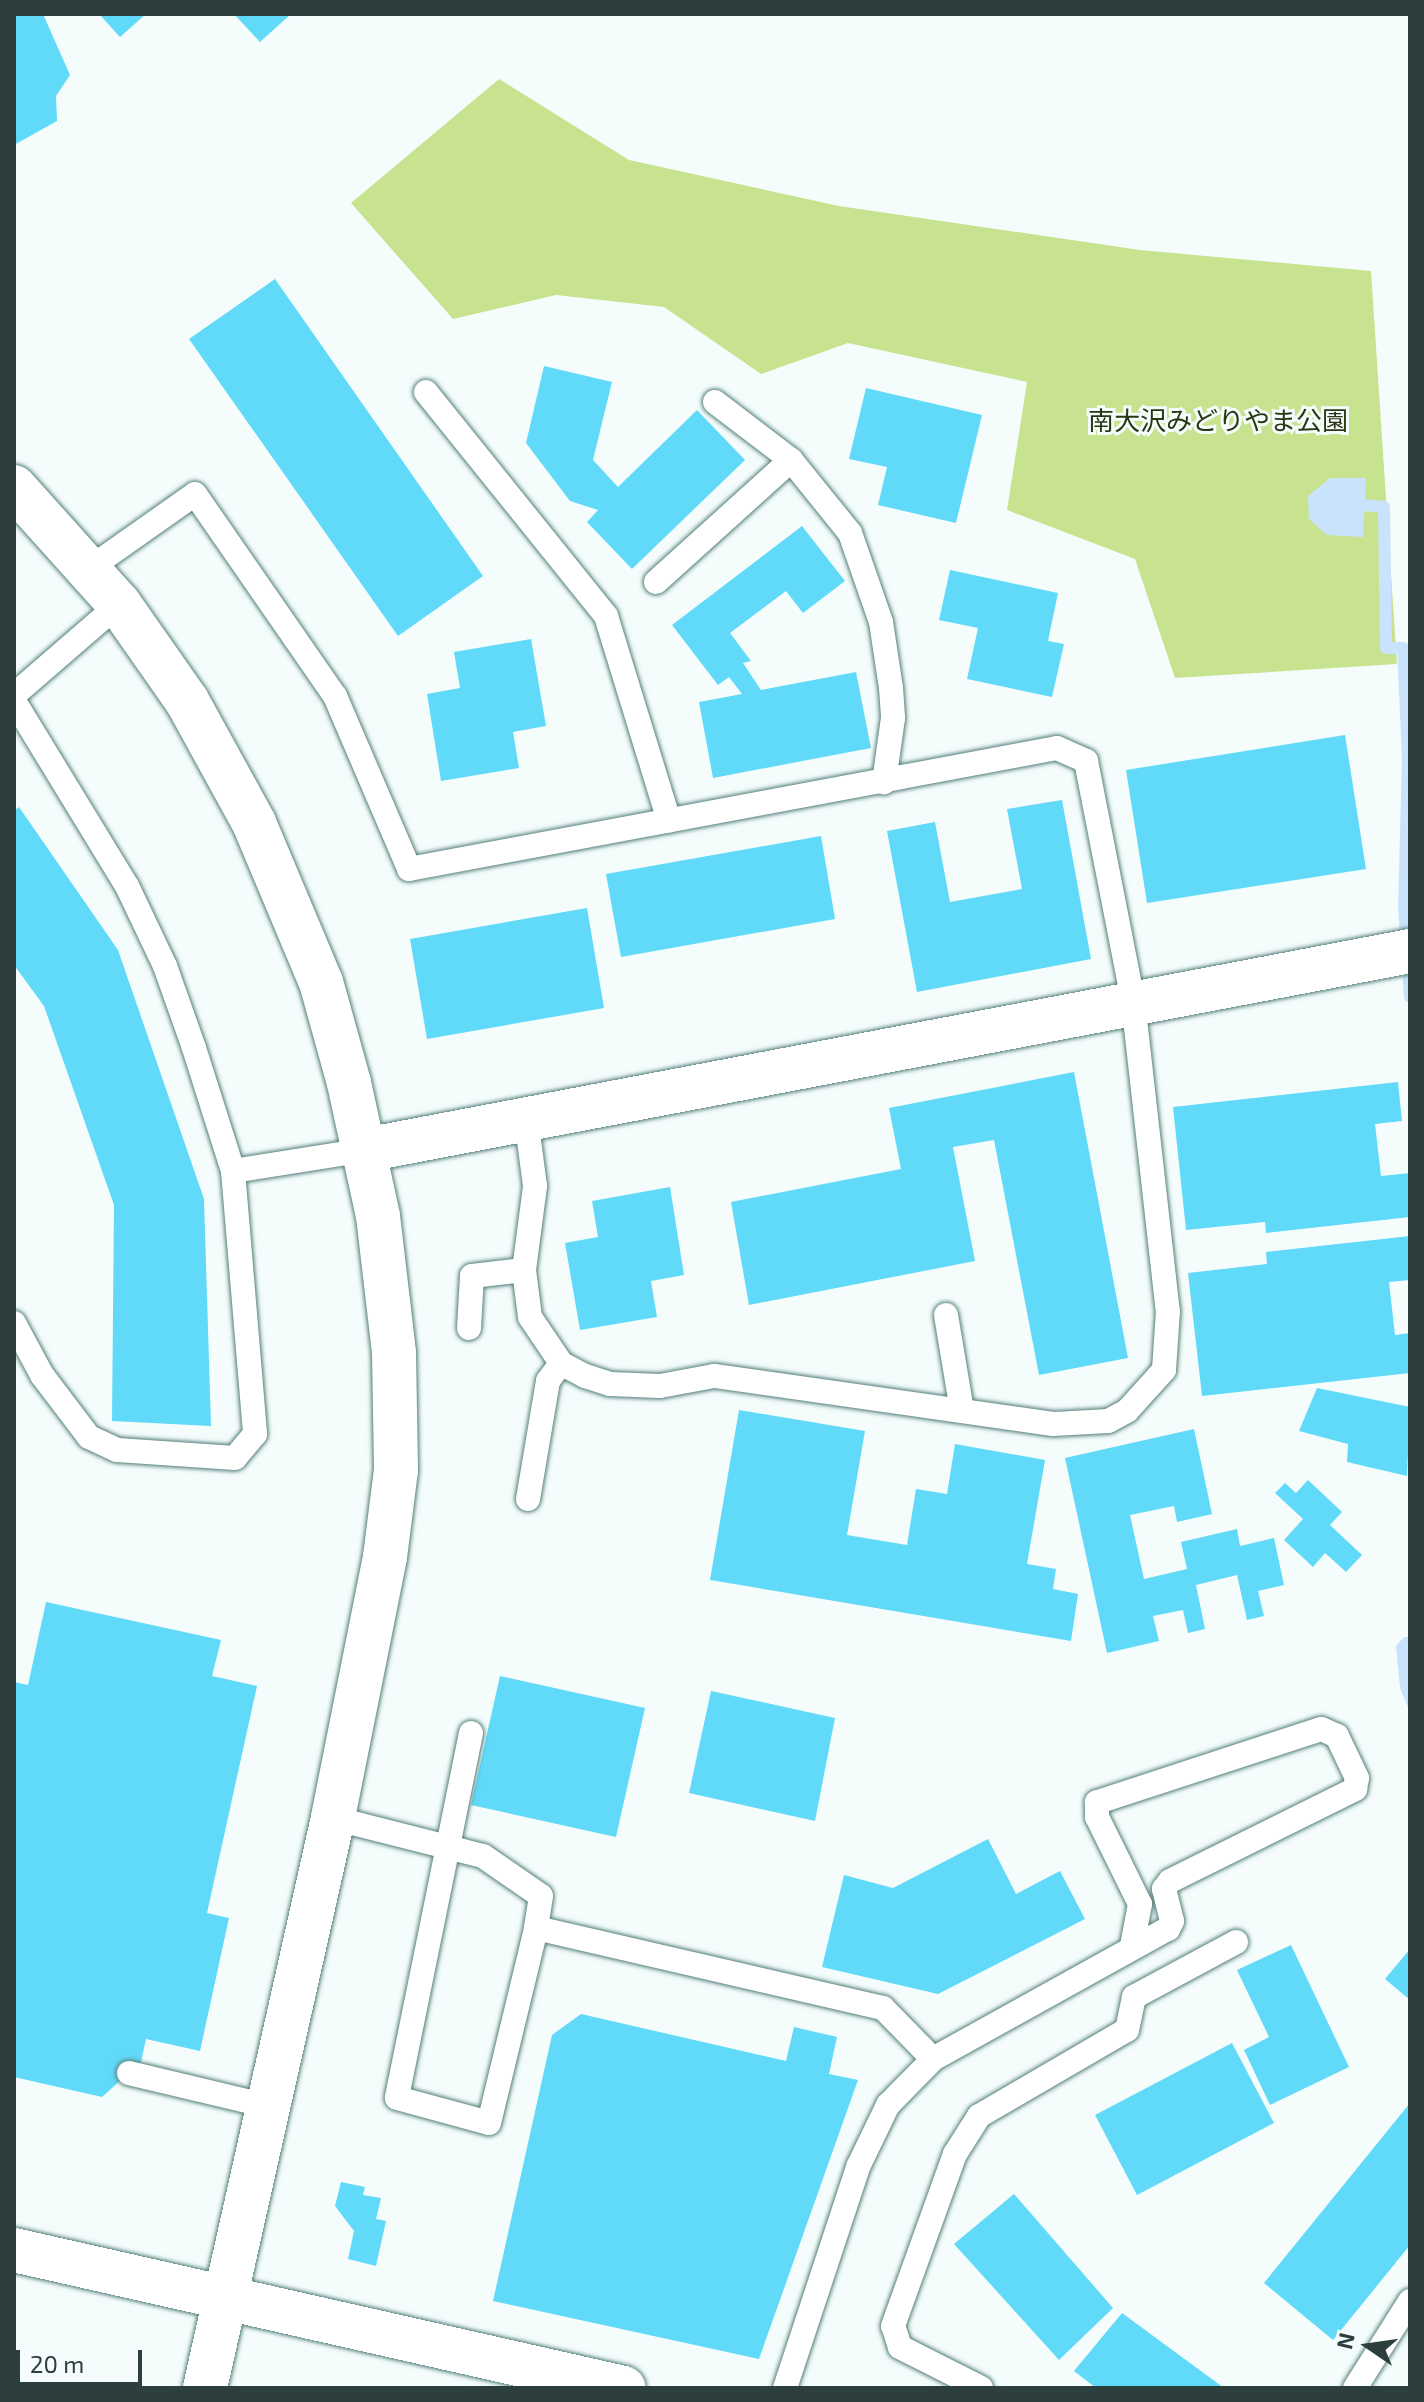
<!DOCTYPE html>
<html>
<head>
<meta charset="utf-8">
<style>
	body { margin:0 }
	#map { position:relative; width:1424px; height:2402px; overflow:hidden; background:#f4fdfc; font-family:"Exo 2","Noto Sans JP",sans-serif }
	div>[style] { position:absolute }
	.green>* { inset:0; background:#c8e390 }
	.water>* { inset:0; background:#c9e3fd }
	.stream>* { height:12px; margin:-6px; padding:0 6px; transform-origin:6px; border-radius:6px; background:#c9e3fd }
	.building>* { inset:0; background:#61d9f8 }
	.roads { filter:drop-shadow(0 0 2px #537f7a) drop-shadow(0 0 2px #537f7a) }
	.service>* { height:24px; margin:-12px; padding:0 12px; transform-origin:12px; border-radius:12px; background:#fff }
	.tertiary>* { height:44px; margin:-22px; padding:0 22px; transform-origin:22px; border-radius:22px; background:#fff }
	span { translate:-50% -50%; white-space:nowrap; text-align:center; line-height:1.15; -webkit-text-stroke:6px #f4fdfc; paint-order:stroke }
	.park-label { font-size:26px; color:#2c3613 }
	.frame { position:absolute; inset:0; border:16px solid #2c3f3c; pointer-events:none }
	.north { position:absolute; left:1328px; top:2306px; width:80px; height:80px; -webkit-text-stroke:6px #f4fdfc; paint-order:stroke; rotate:283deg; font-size:22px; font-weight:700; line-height:32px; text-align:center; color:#2c3f3c }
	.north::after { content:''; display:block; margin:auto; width:28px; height:36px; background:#2c3f3c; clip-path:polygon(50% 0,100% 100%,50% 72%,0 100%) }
	.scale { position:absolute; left:16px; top:2350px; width:126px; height:36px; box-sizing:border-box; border:4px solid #2c3f3c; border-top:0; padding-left:10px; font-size:24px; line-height:28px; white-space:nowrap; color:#2c3f3c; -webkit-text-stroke:6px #f4fdfc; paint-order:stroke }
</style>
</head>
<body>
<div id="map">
	<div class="green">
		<div style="clip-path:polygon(499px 79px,629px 160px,839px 206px,1140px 250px,1371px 271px,1397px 664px,1175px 678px,1135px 559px,1007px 510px,1027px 382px,848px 343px,761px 374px,664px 307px,556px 295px,453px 319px,351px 203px)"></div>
	</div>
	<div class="water">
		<div style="clip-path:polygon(1330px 478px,1366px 478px,1363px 537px,1327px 535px,1309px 519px,1308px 496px)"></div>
		<div style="clip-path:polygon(1404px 1637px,1410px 1637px,1410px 1712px,1400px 1688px,1396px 1646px)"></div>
	</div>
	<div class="stream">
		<div style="left:1364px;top:505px;width:20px;rotate:6deg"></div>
		<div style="left:1384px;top:507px;width:141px;rotate:89.2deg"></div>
		<div style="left:1386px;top:648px;width:17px"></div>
		<div style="left:1403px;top:648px;width:109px;rotate:87.4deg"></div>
		<div style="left:1408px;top:757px;width:149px;rotate:91.5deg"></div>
		<div style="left:1404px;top:906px;width:91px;rotate:86.2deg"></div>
	</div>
	<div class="building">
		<div style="clip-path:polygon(14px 14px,43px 14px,70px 75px,56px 96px,57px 121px,14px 145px)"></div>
		<div style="clip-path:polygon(99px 14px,146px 14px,120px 37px)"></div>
		<div style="clip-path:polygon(234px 14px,291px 14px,260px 42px)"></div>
		<div style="clip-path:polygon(275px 279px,483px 576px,398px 636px,189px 339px)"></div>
		<div style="clip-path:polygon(544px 366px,612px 382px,593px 460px,618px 487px,697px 410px,745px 460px,632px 569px,587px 522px,598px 510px,570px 501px,526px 443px)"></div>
		<div style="clip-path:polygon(866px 388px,982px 415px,956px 523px,878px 505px,887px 467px,849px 459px)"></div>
		<div style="clip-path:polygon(802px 526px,845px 581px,803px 613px,786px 591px,730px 633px,751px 661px,743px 663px,761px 690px,856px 672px,871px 748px,713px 778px,699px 702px,742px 694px,729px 677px,718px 685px,672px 625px)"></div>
		<div style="clip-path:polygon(950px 570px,1058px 593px,1048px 641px,1064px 644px,1052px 697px,967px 679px,978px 628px,939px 620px)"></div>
		<div style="clip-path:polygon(531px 639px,546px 726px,513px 732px,519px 768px,441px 781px,427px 694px,460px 688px,454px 652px)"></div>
		<div style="clip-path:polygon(1345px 735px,1366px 869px,1147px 903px,1126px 770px)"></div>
		<div style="clip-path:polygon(1062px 800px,1091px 959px,917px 992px,887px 831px,935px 822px,950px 902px,1022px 889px,1007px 809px)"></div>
		<div style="clip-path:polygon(19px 807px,118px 950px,204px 1199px,211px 1426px,112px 1421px,114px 1205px,44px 1006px,14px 965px,14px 811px)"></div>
		<div style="clip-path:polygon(821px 836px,835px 919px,621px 957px,606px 874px)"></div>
		<div style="clip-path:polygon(587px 908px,604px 1008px,427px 1039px,410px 939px)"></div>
		<div style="clip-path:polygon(1074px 1072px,1128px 1358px,1039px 1375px,994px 1140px,953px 1147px,975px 1261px,749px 1305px,731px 1202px,901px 1169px,889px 1108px)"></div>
		<div style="clip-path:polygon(1398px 1082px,1402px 1121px,1375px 1124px,1381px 1176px,1410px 1173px,1410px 1217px,1266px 1233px,1265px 1222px,1186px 1230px,1173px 1107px)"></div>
		<div style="clip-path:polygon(670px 1187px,684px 1275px,651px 1281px,657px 1317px,580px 1330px,565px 1243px,598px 1237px,592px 1201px)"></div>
		<div style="clip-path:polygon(1410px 1236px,1410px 1280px,1389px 1282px,1395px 1335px,1410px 1333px,1410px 1373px,1202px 1396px,1188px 1273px,1267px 1264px,1266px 1252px)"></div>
		<div style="clip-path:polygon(1317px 1388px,1410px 1407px,1407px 1476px,1347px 1462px,1348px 1444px,1299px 1431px)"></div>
		<div style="clip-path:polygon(739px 1410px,865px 1431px,847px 1535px,907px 1545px,916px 1489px,947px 1494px,955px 1444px,1045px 1460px,1027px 1564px,1056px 1569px,1053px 1589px,1078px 1594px,1071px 1641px,710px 1580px)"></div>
		<div style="clip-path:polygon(1194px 1429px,1212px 1514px,1177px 1522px,1174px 1506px,1130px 1515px,1144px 1579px,1187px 1569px,1181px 1542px,1237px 1529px,1240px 1546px,1274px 1538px,1284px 1585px,1258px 1591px,1264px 1616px,1247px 1620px,1237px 1575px,1196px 1585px,1205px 1629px,1188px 1633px,1183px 1610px,1153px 1616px,1159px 1641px,1107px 1653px,1065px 1458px)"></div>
		<div style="clip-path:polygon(1308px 1480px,1342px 1512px,1330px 1525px,1362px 1555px,1346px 1572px,1325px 1553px,1313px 1567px,1284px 1540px,1303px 1519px,1275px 1493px,1285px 1483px,1296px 1493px)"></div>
		<div style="clip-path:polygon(46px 1602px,221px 1640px,212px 1676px,257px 1686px,207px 1913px,229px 1918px,200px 2051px,146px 2039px,141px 2062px,102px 2097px,14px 2077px,14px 1682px,28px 1685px)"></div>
		<div style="clip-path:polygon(500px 1676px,645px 1708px,616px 1837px,471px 1805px)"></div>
		<div style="clip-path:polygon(711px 1691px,835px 1718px,815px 1821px,689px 1793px)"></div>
		<div style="clip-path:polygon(988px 1839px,1016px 1894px,1060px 1871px,1085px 1919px,938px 1994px,822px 1967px,844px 1875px,893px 1888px)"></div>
		<div style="clip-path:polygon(1291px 1945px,1349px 2067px,1270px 2105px,1244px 2050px,1269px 2037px,1237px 1970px)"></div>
		<div style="clip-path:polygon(1410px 1949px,1410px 2000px,1385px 1979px)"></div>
		<div style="clip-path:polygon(581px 2014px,786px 2061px,794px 2027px,837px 2037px,829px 2074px,858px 2080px,759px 2359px,493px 2301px,552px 2035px)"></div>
		<div style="clip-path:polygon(1232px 2043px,1274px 2123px,1137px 2195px,1095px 2115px)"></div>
		<div style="clip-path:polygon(1410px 2103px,1410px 2245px,1333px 2340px,1264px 2283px)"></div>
		<div style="clip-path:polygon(341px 2182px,365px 2187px,363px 2195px,381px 2198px,376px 2219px,386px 2221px,376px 2266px,348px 2259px,354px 2231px,335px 2206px)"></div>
		<div style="clip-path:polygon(1014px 2194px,1113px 2308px,1059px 2360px,954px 2244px)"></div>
		<div style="clip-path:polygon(1122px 2313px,1224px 2388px,1096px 2388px,1074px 2371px)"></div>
	</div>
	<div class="roads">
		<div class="service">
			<div style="left:426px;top:392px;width:287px;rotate:51.2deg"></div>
			<div style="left:606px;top:616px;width:214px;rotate:72.9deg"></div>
			<div style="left:715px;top:402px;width:96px;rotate:37.3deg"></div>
			<div style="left:791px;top:460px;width:94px;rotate:51.1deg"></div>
			<div style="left:850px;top:533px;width:94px;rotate:70.8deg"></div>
			<div style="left:881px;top:622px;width:67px;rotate:81.4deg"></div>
			<div style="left:891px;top:688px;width:30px;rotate:86deg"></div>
			<div style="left:893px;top:718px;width:65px;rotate:98deg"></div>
			<div style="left:90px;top:568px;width:128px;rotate:-35.2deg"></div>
			<div style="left:195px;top:494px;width:246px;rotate:55.3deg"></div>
			<div style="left:335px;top:696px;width:188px;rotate:66.8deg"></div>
			<div style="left:409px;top:869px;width:659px;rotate:-10.58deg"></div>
			<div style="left:1057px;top:748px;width:32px;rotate:24deg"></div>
			<div style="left:1086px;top:761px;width:245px;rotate:78.9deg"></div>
			<div style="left:1133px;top:1001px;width:312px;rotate:83.6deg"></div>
			<div style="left:1168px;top:1311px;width:59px;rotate:93.9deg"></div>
			<div style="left:1164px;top:1370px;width:55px;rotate:132.1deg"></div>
			<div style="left:1127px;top:1411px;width:21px;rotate:152deg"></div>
			<div style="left:1108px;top:1421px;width:55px;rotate:176.9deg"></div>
			<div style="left:1053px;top:1424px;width:342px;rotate:-171.9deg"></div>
			<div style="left:714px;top:1376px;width:55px;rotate:169.5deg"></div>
			<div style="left:660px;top:1386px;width:50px;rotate:-177.7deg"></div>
			<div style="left:610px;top:1384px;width:26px;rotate:-162deg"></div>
			<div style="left:585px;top:1376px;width:27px;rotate:-152deg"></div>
			<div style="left:561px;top:1363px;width:55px;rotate:-124deg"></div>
			<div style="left:530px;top:1317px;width:47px;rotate:-97.3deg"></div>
			<div style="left:524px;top:1270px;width:85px;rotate:-82.5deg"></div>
			<div style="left:535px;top:1186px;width:69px;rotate:-97.5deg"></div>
			<div style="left:656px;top:582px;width:182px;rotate:-42.1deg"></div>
			<div style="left:14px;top:695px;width:139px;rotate:-40.9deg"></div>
			<div style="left:14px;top:701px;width:217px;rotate:58.6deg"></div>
			<div style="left:127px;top:886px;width:89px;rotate:64.6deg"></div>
			<div style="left:165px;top:966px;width:87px;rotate:70.5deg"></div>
			<div style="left:194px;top:1048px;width:129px;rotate:72.4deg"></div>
			<div style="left:233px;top:1171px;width:264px;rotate:85.2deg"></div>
			<div style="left:255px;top:1434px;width:31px;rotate:130deg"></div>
			<div style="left:235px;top:1458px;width:118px;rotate:-176.1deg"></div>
			<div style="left:117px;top:1450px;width:31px;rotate:-155deg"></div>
			<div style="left:89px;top:1437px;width:78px;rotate:-127.2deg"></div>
			<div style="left:42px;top:1375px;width:59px;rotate:-118.3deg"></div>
			<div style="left:233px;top:1171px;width:134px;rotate:-9deg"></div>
			<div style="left:946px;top:1315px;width:97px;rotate:80.5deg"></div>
			<div style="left:469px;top:1328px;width:52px;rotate:-86.7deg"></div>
			<div style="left:472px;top:1276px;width:52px;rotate:-6.6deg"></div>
			<div style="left:528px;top:1499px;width:120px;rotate:-80.4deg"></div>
			<div style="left:548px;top:1381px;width:22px;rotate:-54deg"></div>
			<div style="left:471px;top:1733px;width:372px;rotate:101.5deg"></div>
			<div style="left:397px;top:2098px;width:95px;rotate:15.2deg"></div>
			<div style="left:489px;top:2123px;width:201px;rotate:-76.4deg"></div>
			<div style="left:333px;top:1818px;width:155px;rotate:14.2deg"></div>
			<div style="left:483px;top:1856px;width:70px;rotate:34.6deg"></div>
			<div style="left:541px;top:1896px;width:32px;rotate:99deg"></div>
			<div style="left:536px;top:1928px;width:356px;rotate:13deg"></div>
			<div style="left:883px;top:2008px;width:71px;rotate:45.6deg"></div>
			<div style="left:129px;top:2073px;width:143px;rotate:13.4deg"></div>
			<div style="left:785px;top:2388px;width:233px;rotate:-71.7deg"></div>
			<div style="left:858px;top:2167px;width:69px;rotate:-64.2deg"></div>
			<div style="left:888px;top:2105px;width:64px;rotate:-45.6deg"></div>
			<div style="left:933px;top:2059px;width:269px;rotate:-29deg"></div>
			<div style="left:1168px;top:1929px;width:9px;rotate:-63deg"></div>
			<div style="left:1172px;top:1921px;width:33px;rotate:-104deg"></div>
			<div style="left:1164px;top:1889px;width:10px;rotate:-53deg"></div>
			<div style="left:1170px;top:1881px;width:207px;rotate:-26.4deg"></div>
			<div style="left:1355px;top:1789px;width:11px;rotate:-80deg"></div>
			<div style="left:1357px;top:1778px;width:47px;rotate:-115.5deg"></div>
			<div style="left:1337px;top:1736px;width:17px;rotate:-156deg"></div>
			<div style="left:1321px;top:1729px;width:236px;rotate:161.9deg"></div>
			<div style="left:1097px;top:1802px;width:15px;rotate:90deg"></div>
			<div style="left:1097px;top:1817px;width:97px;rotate:63.7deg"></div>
			<div style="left:1140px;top:1904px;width:43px;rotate:100.8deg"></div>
			<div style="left:981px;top:2388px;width:91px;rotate:-153.2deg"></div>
			<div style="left:900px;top:2347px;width:22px;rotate:-108deg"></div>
			<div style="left:893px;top:2326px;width:183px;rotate:-70.2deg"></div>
			<div style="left:955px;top:2154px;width:45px;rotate:-57.7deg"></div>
			<div style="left:979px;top:2116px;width:171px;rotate:-30.2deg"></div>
			<div style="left:1127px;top:2030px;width:34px;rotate:-78deg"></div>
			<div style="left:1134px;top:1997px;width:116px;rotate:-28.3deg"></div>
			<div style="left:1355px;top:2388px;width:103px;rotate:-57.7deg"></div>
		</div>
		<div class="tertiary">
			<div style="left:14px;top:487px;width:157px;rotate:48.1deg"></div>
			<div style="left:119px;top:604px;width:118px;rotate:55deg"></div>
			<div style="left:187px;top:701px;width:139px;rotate:61.2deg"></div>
			<div style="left:254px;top:823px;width:173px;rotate:67.2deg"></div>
			<div style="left:321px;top:982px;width:105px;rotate:74.5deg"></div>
			<div style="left:349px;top:1083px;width:136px;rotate:77.7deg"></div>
			<div style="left:378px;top:1216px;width:138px;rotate:83.3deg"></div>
			<div style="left:394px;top:1353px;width:117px;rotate:89deg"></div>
			<div style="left:396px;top:1470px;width:88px;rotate:97.2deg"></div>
			<div style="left:385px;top:1557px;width:266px;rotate:101.3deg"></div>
			<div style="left:333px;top:1818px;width:584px;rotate:102.66deg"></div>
			<div style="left:365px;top:1150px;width:1064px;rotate:-10.78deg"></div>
			<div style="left:14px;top:2250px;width:625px;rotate:12.75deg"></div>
		</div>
	</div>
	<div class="park-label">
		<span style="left:1218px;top:420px">南大沢みどりやま公園</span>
	</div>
	<div class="frame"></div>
	<div class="north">N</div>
	<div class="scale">20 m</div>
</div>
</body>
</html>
